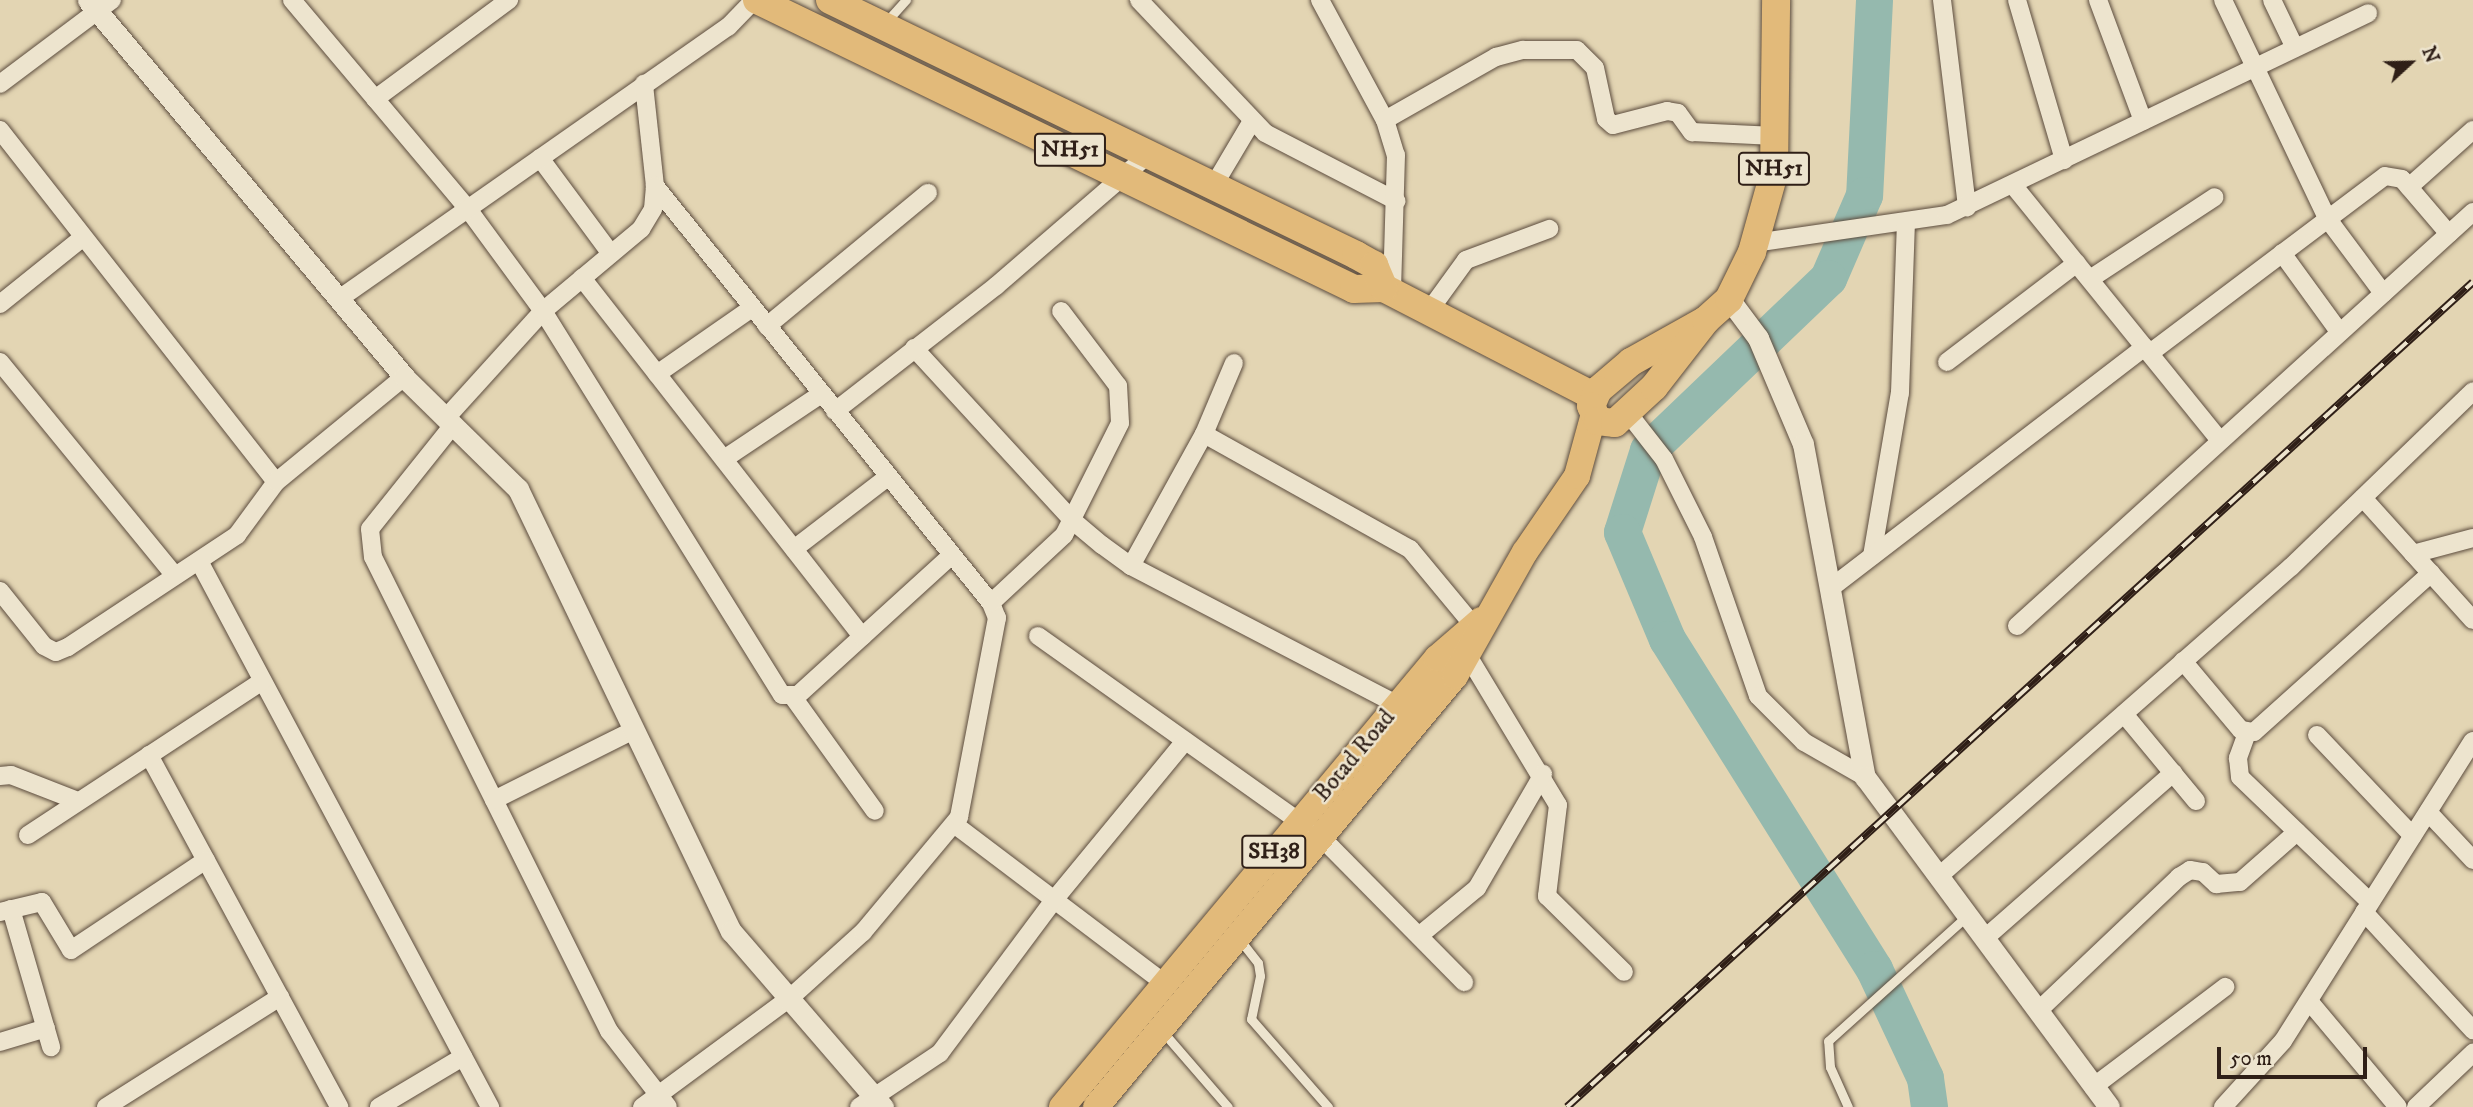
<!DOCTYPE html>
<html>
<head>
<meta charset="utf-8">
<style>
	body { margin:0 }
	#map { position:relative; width:2473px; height:1107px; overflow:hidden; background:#e3d5b3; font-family:"IM FELL DW Pica",serif }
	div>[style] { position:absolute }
	.river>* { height:37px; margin:-18.5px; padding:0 18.5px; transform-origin:18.5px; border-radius:18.5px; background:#95b9ae }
	.roads { filter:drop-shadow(0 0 2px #5c4c3e) drop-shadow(0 0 2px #5c4c3e) }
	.service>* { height:9px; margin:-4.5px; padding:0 4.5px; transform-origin:4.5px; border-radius:4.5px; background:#ede4ce }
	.minor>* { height:18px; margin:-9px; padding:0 9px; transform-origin:9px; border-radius:9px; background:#ede4ce }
	.tertiary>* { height:21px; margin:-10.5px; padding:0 10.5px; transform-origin:10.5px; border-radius:10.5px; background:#ede4ce }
	.primary>* { height:26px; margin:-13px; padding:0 13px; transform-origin:13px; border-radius:13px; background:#e2ba7a }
	.trunk>* { height:28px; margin:-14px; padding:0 14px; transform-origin:14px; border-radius:14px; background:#e2ba7a }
	.rail>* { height:8px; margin-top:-4px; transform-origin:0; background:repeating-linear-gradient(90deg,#ede4ce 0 16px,#2f1f17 0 32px); box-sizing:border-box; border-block:2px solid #2f1f17 }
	span { translate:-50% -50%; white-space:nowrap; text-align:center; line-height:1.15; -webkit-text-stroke:5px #ede4ce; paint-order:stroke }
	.shield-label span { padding:2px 5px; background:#ede4ce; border:2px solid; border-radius:5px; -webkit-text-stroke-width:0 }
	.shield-label { font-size:23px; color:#2f1f17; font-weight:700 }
	.street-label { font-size:24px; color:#2f1f17 }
	.north { position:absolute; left:2375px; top:28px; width:70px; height:70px; -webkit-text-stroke:5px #ede4ce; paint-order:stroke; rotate:68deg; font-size:19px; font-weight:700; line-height:28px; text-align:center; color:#2f1f17 }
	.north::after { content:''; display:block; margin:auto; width:24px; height:32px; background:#2f1f17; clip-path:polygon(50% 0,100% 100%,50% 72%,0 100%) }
	.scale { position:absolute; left:2217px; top:1047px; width:150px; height:32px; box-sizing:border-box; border:4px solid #2f1f17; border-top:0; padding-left:9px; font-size:21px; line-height:24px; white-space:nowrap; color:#2f1f17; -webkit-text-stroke:5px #ede4ce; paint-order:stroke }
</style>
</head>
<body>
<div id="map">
	<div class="river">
		<div style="left:1874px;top:0;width:195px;rotate:92.9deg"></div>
		<div style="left:1864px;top:195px;width:90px;rotate:113.4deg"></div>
		<div style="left:1828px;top:278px;width:249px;rotate:136.3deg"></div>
		<div style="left:1648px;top:450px;width:86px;rotate:107.6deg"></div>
		<div style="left:1622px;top:532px;width:116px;rotate:67.2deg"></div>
		<div style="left:1667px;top:639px;width:390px;rotate:57.9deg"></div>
		<div style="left:1874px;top:969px;width:120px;rotate:64.9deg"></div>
		<div style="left:1925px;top:1078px;width:29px;rotate:82deg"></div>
	</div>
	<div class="roads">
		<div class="service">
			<div style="left:886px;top:22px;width:30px;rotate:-48deg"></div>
			<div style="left:1240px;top:940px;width:29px;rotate:52deg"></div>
			<div style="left:1258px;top:963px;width:13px;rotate:81deg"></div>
			<div style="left:1260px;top:976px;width:44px;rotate:101.8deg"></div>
			<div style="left:1251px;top:1019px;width:117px;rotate:48.8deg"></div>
			<div style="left:1163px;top:1032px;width:99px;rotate:49.1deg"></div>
			<div style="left:1848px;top:1107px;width:44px;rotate:-114.2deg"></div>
			<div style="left:1830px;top:1067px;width:26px;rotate:-94deg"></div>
			<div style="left:1828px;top:1041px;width:187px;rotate:-42deg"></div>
		</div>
		<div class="minor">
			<div style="left:292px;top:0;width:273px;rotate:49.9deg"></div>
			<div style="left:468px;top:209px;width:127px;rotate:53.7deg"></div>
			<div style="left:543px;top:311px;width:452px;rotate:58.1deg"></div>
			<div style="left:782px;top:695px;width:16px"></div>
			<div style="left:798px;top:695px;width:207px;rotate:-42.3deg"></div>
			<div style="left:1139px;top:0;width:183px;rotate:46.5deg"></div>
			<div style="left:1265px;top:133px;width:148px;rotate:27.3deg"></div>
			<div style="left:1320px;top:0;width:136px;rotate:61.6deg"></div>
			<div style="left:1385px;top:120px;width:37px;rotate:73deg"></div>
			<div style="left:1396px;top:155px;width:137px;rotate:91.7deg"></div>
			<div style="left:1942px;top:0;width:209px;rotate:83.1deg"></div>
			<div style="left:2017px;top:0;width:167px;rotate:73.6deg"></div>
			<div style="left:2098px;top:0;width:129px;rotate:69.6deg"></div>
			<div style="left:2223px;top:0;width:242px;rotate:64.5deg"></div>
			<div style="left:2327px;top:218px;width:94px;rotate:53.3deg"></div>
			<div style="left:2272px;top:0;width:53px;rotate:64.4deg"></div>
			<div style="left:0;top:84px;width:140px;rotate:-36.9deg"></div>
			<div style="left:375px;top:99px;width:167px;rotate:-36.5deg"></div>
			<div style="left:1385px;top:120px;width:128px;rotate:-29.6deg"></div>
			<div style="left:1496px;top:57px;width:28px;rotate:-15deg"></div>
			<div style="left:1523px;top:50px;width:54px"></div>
			<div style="left:1577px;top:50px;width:25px;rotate:45deg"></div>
			<div style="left:1595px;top:68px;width:52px;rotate:77.8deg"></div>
			<div style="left:1606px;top:119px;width:9px;rotate:41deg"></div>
			<div style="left:1613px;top:125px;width:56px;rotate:-14.5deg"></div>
			<div style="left:1667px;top:111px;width:11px;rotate:10deg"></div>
			<div style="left:1678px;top:113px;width:24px;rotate:54deg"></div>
			<div style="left:1692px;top:132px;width:83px;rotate:2.8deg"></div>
			<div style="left:0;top:130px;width:447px;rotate:51.9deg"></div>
			<div style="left:540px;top:158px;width:119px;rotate:53.5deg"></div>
			<div style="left:1214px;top:185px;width:74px;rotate:-59.3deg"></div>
			<div style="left:2013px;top:185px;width:329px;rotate:51deg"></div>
			<div style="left:2409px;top:187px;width:86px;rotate:-41.7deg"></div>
			<div style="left:1754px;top:243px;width:195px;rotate:-8.3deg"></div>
			<div style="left:1947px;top:215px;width:467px;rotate:-25.6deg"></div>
			<div style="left:2282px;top:253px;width:95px;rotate:54deg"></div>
			<div style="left:582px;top:278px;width:455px;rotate:52deg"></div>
			<div style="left:2090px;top:279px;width:149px;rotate:-33.3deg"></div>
			<div style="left:339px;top:299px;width:475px;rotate:-35deg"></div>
			<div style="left:728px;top:27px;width:37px;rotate:-46deg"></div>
			<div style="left:0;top:304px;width:105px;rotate:-38.8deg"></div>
			<div style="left:1429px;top:311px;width:63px;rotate:-54deg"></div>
			<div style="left:1466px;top:260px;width:89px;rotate:-20.5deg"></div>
			<div style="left:767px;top:326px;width:209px;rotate:-39.6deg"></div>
			<div style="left:914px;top:348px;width:234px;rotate:47.4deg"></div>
			<div style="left:1072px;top:520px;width:39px;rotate:40deg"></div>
			<div style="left:1102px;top:545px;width:36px;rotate:36deg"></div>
			<div style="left:1131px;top:566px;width:301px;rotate:27.5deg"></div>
			<div style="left:2150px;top:353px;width:294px;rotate:-37deg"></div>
			<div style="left:2385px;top:176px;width:17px;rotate:10deg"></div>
			<div style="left:2402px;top:179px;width:72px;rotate:49.5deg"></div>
			<div style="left:0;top:362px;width:273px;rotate:50.7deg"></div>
			<div style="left:1947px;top:362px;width:163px;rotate:-37.3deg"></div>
			<div style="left:657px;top:374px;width:116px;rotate:-34.8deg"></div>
			<div style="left:835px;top:411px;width:204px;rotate:-37.8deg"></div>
			<div style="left:996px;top:286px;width:201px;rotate:-40.8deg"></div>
			<div style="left:1628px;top:413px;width:58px;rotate:52deg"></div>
			<div style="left:1664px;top:459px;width:87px;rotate:63.4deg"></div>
			<div style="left:1703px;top:537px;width:168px;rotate:70.9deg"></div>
			<div style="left:1758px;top:696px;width:65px;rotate:45deg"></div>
			<div style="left:1804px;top:742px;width:70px;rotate:29.8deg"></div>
			<div style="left:446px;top:418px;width:144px;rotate:-47.8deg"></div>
			<div style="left:543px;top:311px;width:128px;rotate:-39.9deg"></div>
			<div style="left:641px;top:229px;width:23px;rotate:-59deg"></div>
			<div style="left:653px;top:209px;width:23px;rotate:-85deg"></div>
			<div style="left:655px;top:186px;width:103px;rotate:-96.2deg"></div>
			<div style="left:453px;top:425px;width:133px;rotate:128.6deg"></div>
			<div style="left:370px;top:529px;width:28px;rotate:84deg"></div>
			<div style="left:373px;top:557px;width:530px;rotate:63.53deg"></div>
			<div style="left:609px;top:1031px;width:96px;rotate:52.2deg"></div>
			<div style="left:1204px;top:434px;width:236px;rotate:29.2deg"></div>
			<div style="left:1410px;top:549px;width:100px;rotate:50.3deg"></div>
			<div style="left:724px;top:459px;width:117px;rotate:-33.8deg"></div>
			<div style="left:2363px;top:498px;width:164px;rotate:48deg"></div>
			<div style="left:794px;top:549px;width:118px;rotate:-37.5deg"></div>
			<div style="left:2413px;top:554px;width:62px;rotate:-14.9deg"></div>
			<div style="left:1872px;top:556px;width:165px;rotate:-80.3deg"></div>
			<div style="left:1900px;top:393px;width:168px;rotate:-88deg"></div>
			<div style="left:199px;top:561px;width:619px;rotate:61.94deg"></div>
			<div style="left:1131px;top:566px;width:151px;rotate:-61.1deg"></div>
			<div style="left:1204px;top:434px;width:77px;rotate:-67.1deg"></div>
			<div style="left:1832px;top:587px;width:394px;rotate:-37.5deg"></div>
			<div style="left:0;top:591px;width:70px;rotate:51.3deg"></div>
			<div style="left:44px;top:646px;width:13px;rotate:27deg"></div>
			<div style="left:56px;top:652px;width:13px;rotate:-23deg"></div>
			<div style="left:68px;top:647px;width:203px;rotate:-33.5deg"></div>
			<div style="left:237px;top:535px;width:66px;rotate:-53.7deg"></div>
			<div style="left:276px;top:482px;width:166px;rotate:-39.4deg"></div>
			<div style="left:991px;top:603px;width:100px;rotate:-43deg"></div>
			<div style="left:1064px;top:535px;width:125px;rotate:-63.4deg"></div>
			<div style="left:1120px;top:423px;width:37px;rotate:-93deg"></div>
			<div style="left:1118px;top:386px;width:94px;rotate:-127.2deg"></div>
			<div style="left:2017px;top:626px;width:616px;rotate:-42.24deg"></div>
			<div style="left:1038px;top:636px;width:347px;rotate:35.4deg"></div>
			<div style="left:1321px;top:837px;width:204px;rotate:45.4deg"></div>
			<div style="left:1468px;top:656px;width:174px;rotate:58.9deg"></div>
			<div style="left:1558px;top:805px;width:92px;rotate:96.9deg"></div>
			<div style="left:1547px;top:896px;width:108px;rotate:44.6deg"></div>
			<div style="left:2183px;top:661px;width:90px;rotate:50deg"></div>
			<div style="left:2241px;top:730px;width:13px;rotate:9deg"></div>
			<div style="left:2254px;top:732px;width:238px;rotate:-41.9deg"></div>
			<div style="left:793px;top:697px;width:140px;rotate:54.3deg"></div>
			<div style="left:2124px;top:714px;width:113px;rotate:50.4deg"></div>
			<div style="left:2247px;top:733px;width:27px;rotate:110deg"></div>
			<div style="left:2238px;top:758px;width:19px;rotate:84deg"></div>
			<div style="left:2240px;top:777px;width:180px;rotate:43.9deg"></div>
			<div style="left:2317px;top:735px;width:139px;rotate:46.5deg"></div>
			<div style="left:149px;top:755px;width:400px;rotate:61.6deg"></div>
			<div style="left:0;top:776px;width:11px;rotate:-5deg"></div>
			<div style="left:11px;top:775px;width:72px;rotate:21.2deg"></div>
			<div style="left:494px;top:800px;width:157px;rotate:-26.6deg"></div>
			<div style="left:2428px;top:812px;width:66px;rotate:46.8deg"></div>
			<div style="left:954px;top:824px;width:263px;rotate:37.1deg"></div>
			<div style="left:28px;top:835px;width:280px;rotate:-33.3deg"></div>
			<div style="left:1938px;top:877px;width:470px;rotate:-41.3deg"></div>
			<div style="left:2291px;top:567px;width:253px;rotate:-44deg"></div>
			<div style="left:11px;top:909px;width:144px;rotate:73.8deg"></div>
			<div style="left:0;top:912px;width:43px;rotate:-13.4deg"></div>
			<div style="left:42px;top:902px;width:56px;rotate:58.9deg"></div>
			<div style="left:71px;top:950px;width:162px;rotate:-33.7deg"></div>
			<div style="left:2364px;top:912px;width:161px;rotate:47.3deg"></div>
			<div style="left:1420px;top:935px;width:74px;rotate:-39.5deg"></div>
			<div style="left:1477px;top:888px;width:132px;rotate:-59.9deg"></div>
			<div style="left:1984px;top:939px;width:252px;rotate:-41.3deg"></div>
			<div style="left:2309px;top:1001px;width:138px;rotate:50deg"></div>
			<div style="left:2038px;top:1011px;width:195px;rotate:-43.5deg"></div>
			<div style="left:2179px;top:877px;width:13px;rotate:-32deg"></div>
			<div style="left:2190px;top:870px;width:13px;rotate:9deg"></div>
			<div style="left:2203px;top:872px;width:18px;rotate:43deg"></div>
			<div style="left:2216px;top:884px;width:24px;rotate:-5deg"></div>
			<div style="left:2240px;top:882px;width:76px;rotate:-41.3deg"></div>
			<div style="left:0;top:1042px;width:48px;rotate:-16.9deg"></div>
			<div style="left:2093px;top:1087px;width:166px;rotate:-37.1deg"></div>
			<div style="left:106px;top:1107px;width:206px;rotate:-32.3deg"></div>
			<div style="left:379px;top:1107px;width:98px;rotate:-30.8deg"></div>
			<div style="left:642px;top:1107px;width:184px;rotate:-36.4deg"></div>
			<div style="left:790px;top:998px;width:98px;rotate:-42.1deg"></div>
			<div style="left:863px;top:932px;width:150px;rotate:-50.1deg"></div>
			<div style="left:959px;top:817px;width:203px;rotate:-79.2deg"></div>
			<div style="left:997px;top:618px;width:16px;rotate:-112deg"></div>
			<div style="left:991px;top:603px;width:536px;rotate:-128.86deg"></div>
			<div style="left:859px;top:1107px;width:97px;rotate:-33.7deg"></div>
			<div style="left:940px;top:1053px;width:191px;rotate:-53.3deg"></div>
			<div style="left:1054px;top:900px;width:206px;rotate:-50.5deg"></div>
			<div style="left:2223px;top:1107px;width:89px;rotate:-47.7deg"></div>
			<div style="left:2283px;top:1041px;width:355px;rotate:-57.7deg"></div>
			<div style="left:2416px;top:1107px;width:79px;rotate:-43.5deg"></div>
		</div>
		<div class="tertiary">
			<div style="left:88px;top:0;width:492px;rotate:50deg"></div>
			<div style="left:404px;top:377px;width:160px;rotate:44.5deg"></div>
			<div style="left:518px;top:489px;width:491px;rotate:64.3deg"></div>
			<div style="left:731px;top:931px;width:233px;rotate:49.2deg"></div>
			<div style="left:1729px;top:299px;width:49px;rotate:53.4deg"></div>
			<div style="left:1758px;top:338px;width:115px;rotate:67deg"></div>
			<div style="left:1803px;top:444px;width:339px;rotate:79.5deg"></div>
			<div style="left:1865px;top:777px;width:410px;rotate:53.5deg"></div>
		</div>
		<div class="primary">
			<div style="left:1062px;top:1107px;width:585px;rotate:-50.13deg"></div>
			<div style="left:1437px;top:658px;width:58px;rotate:-40.8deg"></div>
			<div style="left:1096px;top:1107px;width:561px;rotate:-50.21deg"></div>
			<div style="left:1455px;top:676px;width:142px;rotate:-60.6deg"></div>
			<div style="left:1525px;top:552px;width:92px;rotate:-55.6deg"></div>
			<div style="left:1577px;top:476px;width:64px;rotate:-74.7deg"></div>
		</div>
		<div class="trunk">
			<div style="left:757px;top:0;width:663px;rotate:25.83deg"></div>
			<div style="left:1354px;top:289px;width:30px;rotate:-2deg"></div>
			<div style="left:1384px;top:288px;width:235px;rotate:27.3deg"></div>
			<div style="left:830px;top:0;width:585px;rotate:25.86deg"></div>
			<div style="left:1356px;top:255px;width:21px;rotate:29deg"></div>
			<div style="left:1374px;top:265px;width:25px;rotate:67deg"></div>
			<div style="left:1706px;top:320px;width:86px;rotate:150.8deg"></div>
			<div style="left:1631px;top:362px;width:43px;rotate:139.7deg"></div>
			<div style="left:1598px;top:390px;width:17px;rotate:114deg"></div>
			<div style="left:1591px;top:406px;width:17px;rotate:65deg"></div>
			<div style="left:1598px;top:421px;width:17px;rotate:7deg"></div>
			<div style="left:1615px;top:423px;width:53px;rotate:-42.7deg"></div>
			<div style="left:1654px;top:387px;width:85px;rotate:-52.2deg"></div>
			<div style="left:1706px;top:320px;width:31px;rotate:-42deg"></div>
			<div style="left:1729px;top:299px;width:52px;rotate:-63.9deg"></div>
			<div style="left:1752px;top:252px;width:82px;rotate:-74.4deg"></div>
			<div style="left:1774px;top:173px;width:173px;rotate:-89.3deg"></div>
		</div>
	</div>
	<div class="rail">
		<div style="left:1567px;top:1107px;width:1225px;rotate:-42.32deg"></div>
	</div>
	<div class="shield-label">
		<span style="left:1070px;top:150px">NH51</span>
		<span style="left:1774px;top:169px">NH51</span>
		<span style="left:1274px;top:852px">SH38</span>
	</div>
	<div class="street-label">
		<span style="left:1355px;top:756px;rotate:-50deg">Botad Road</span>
	</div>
	<div class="north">N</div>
	<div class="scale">50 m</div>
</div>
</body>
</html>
